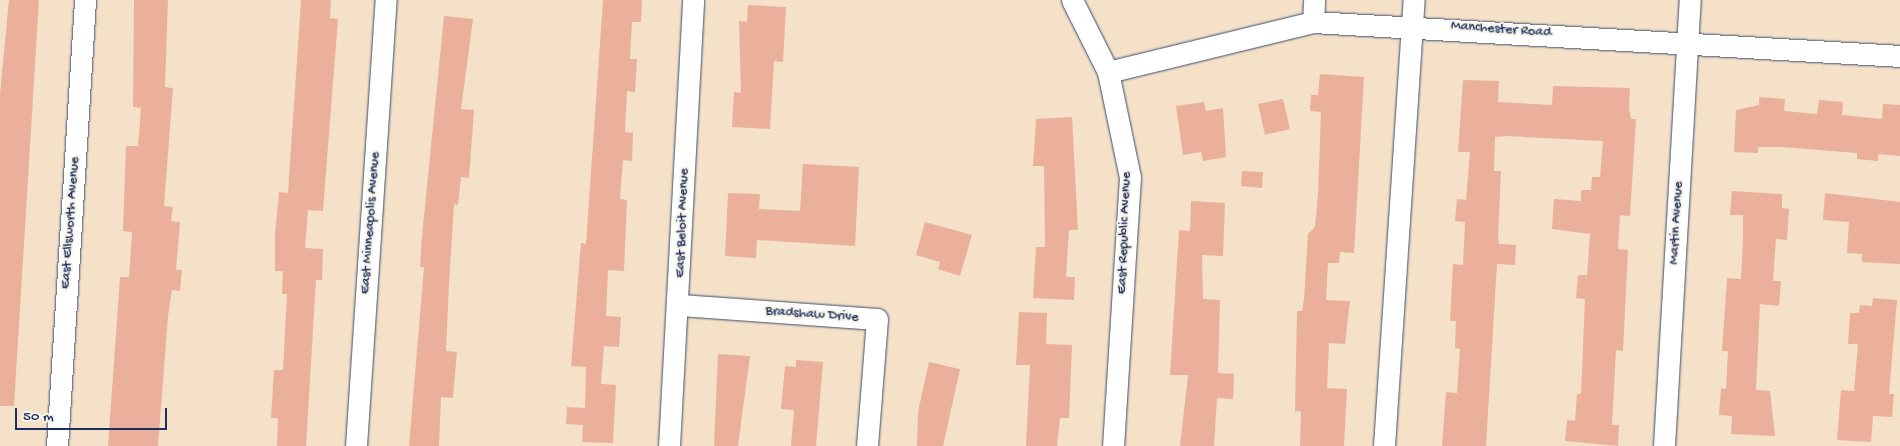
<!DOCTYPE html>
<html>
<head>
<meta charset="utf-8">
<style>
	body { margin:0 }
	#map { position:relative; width:1900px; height:446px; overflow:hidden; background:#f4e1c8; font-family:"Gochi Hand",sans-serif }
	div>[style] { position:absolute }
	.building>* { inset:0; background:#ebb09c }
	.roads { filter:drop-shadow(0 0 1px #3c4a6e) drop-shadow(0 0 1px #3c4a6e) }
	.street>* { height:21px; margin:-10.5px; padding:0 10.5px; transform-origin:10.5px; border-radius:10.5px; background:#fff }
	span { translate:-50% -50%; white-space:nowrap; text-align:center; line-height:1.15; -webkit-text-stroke:4px #f7f3e8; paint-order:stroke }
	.street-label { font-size:14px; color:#1b2f5e }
	.scale { position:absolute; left:15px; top:408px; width:152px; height:22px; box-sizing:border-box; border:2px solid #1b2f5e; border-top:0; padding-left:6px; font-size:15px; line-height:18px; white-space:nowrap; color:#1b2f5e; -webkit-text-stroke:4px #f7f3e8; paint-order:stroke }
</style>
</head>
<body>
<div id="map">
	<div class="building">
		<div style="clip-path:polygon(9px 0,39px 0,14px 406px,0 406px,0 94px)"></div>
		<div style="clip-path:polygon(134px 0,168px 0,165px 87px,173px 88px,164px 206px,173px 207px,171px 221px,180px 222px,176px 270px,182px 270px,180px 291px,172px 290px,168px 316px,158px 446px,108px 446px,120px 277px,129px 277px,132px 232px,123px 231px,126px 146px,138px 146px,141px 108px,133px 107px)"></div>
		<div style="clip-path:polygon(301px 0,331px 0,330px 18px,338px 19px,323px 211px,308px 210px,305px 248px,323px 249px,322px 280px,316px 280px,306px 446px,277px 446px,278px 418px,271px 418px,274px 370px,283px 370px,287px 294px,282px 294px,283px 271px,275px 271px,275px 235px,279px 192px,288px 193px)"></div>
		<div style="clip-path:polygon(603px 0,642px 0,641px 22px,632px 22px,630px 59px,637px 59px,635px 92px,627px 91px,625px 132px,633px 133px,632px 161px,623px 160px,620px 199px,627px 200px,624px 271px,608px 270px,606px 316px,621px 317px,619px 347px,604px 346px,601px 384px,616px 385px,613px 443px,582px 442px,583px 425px,566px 424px,567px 407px,585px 408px,586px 367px,571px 366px,581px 243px,586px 244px)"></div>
		<div style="clip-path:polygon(748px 5px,786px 7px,783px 62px,774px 61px,770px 129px,732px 127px,734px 92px,741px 93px,739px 21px,747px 22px)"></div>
		<div style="clip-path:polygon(444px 16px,473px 19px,461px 109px,474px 110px,469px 178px,461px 177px,458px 205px,454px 204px,449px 284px,446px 351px,457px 352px,453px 398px,441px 397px,439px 446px,409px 446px,424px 267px,420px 267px,422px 236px)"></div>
		<div style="clip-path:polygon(1320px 74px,1364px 77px,1354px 253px,1340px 252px,1339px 263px,1328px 263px,1326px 300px,1350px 301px,1345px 344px,1329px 343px,1327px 388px,1347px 389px,1344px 446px,1300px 446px,1301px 412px,1295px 411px,1297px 311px,1302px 311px,1304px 299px,1308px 234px,1315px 227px,1318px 194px,1321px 112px,1310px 111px,1311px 95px,1318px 95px)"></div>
		<div style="clip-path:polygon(1463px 80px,1499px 81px,1498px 102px,1552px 105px,1553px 86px,1630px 88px,1629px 108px,1631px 119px,1636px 119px,1630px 216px,1620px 215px,1618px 249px,1628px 250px,1623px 351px,1616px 350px,1612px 425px,1619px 425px,1618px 446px,1565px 441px,1567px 420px,1575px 421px,1577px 394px,1581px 394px,1585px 299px,1576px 298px,1578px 275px,1587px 275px,1590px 234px,1552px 229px,1554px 199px,1581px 201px,1581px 190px,1591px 190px,1592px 177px,1600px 177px,1603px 141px,1507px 136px,1495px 137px,1494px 171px,1501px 171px,1498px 237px,1499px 244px,1516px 245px,1515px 265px,1497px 264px,1486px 446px,1442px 446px,1446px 392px,1457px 393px,1460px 349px,1455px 348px,1456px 321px,1450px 321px,1453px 264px,1463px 265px,1465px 222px,1455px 221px,1457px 199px,1466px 200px,1470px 152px,1458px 152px)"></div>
		<div style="clip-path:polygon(1759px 97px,1785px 99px,1784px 111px,1817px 114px,1819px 100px,1843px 102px,1842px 115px,1882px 119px,1883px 104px,1900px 105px,1900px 156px,1878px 154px,1878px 161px,1857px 159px,1857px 153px,1782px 147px,1758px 147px,1758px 153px,1734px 152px,1736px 110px,1759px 105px)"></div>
		<div style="clip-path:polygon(1283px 99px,1290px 129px,1265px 135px,1258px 104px)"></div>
		<div style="clip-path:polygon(1204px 102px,1206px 111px,1223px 108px,1226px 157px,1203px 161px,1201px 152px,1183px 155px,1176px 106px)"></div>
		<div style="clip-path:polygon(1072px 117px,1078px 230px,1069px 230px,1066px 277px,1075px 277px,1074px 300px,1033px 298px,1036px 247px,1045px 247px,1044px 166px,1033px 166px,1036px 119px)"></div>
		<div style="clip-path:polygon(803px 164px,859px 167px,855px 246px,757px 240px,756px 258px,725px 256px,728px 193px,760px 194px,759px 209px,800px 211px)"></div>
		<div style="clip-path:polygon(1242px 171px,1263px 172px,1262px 188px,1241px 186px)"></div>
		<div style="clip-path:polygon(1732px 191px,1782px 194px,1782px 208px,1789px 209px,1787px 240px,1776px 239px,1773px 281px,1781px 281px,1779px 306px,1760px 304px,1756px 390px,1770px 391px,1775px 436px,1731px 434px,1732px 416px,1719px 415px,1721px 388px,1726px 389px,1728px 351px,1722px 351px,1727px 278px,1741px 279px,1743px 237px,1743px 215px,1730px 215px)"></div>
		<div style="clip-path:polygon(1825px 193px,1900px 202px,1900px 264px,1862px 262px,1862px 254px,1847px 253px,1849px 222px,1823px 220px)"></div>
		<div style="clip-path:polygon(1191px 201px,1225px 203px,1223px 256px,1202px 255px,1203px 299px,1220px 300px,1218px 373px,1234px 374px,1233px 399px,1217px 398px,1214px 446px,1180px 446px,1188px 375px,1170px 375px,1179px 230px,1190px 231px)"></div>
		<div style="clip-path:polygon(925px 222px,972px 235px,960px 276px,938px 269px,940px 262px,916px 255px)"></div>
		<div style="clip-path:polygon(1873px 298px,1897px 300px,1889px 394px,1894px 394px,1892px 417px,1873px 416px,1871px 442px,1837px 440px,1841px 390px,1854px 391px,1858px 344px,1848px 344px,1850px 313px,1859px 313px,1860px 305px,1872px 306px)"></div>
		<div style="clip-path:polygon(1019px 312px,1047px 313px,1046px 344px,1072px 345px,1069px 418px,1060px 418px,1057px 446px,1026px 446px,1030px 365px,1016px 365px)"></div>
		<div style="clip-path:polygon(718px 354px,750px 356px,738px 446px,714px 446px)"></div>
		<div style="clip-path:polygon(796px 360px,823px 362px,816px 446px,791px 446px,794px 410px,781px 409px,785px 366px,796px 367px)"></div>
		<div style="clip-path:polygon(929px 362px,960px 369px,943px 446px,917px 446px,918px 412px)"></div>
	</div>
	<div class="roads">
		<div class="street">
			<div style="left:1072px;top:0;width:80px;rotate:63.4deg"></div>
			<div style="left:1108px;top:72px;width:107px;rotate:78.2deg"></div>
			<div style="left:1130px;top:177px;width:270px;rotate:93.6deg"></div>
			<div style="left:1313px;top:22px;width:22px;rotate:-87deg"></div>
			<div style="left:1108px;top:72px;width:211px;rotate:-13.7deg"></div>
			<div style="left:1313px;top:22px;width:588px;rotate:3.31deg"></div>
			<div style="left:680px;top:305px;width:197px;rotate:4.1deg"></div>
			<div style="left:877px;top:319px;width:127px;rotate:94.5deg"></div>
			<div style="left:57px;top:446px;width:447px;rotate:-86.4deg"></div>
			<div style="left:356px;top:446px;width:447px;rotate:-86.2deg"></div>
			<div style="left:669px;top:446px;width:447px;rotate:-86.9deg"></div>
			<div style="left:1384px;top:446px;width:447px;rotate:-86.2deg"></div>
			<div style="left:1664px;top:446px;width:447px;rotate:-86.7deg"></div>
		</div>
	</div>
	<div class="street-label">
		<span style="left:1501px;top:30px;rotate:4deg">Manchester Road</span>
		<span style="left:71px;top:223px;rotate:-86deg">East Ellsworth Avenue</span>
		<span style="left:371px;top:223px;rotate:-86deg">East Minneapolis Avenue</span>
		<span style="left:683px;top:223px;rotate:-88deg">East Beloit Avenue</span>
		<span style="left:1677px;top:223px;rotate:-87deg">Martin Avenue</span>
		<span style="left:1125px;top:233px;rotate:-88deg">East Republic Avenue</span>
		<span style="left:812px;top:315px;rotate:4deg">Bradshaw Drive</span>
	</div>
	<div class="scale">50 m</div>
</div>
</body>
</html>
